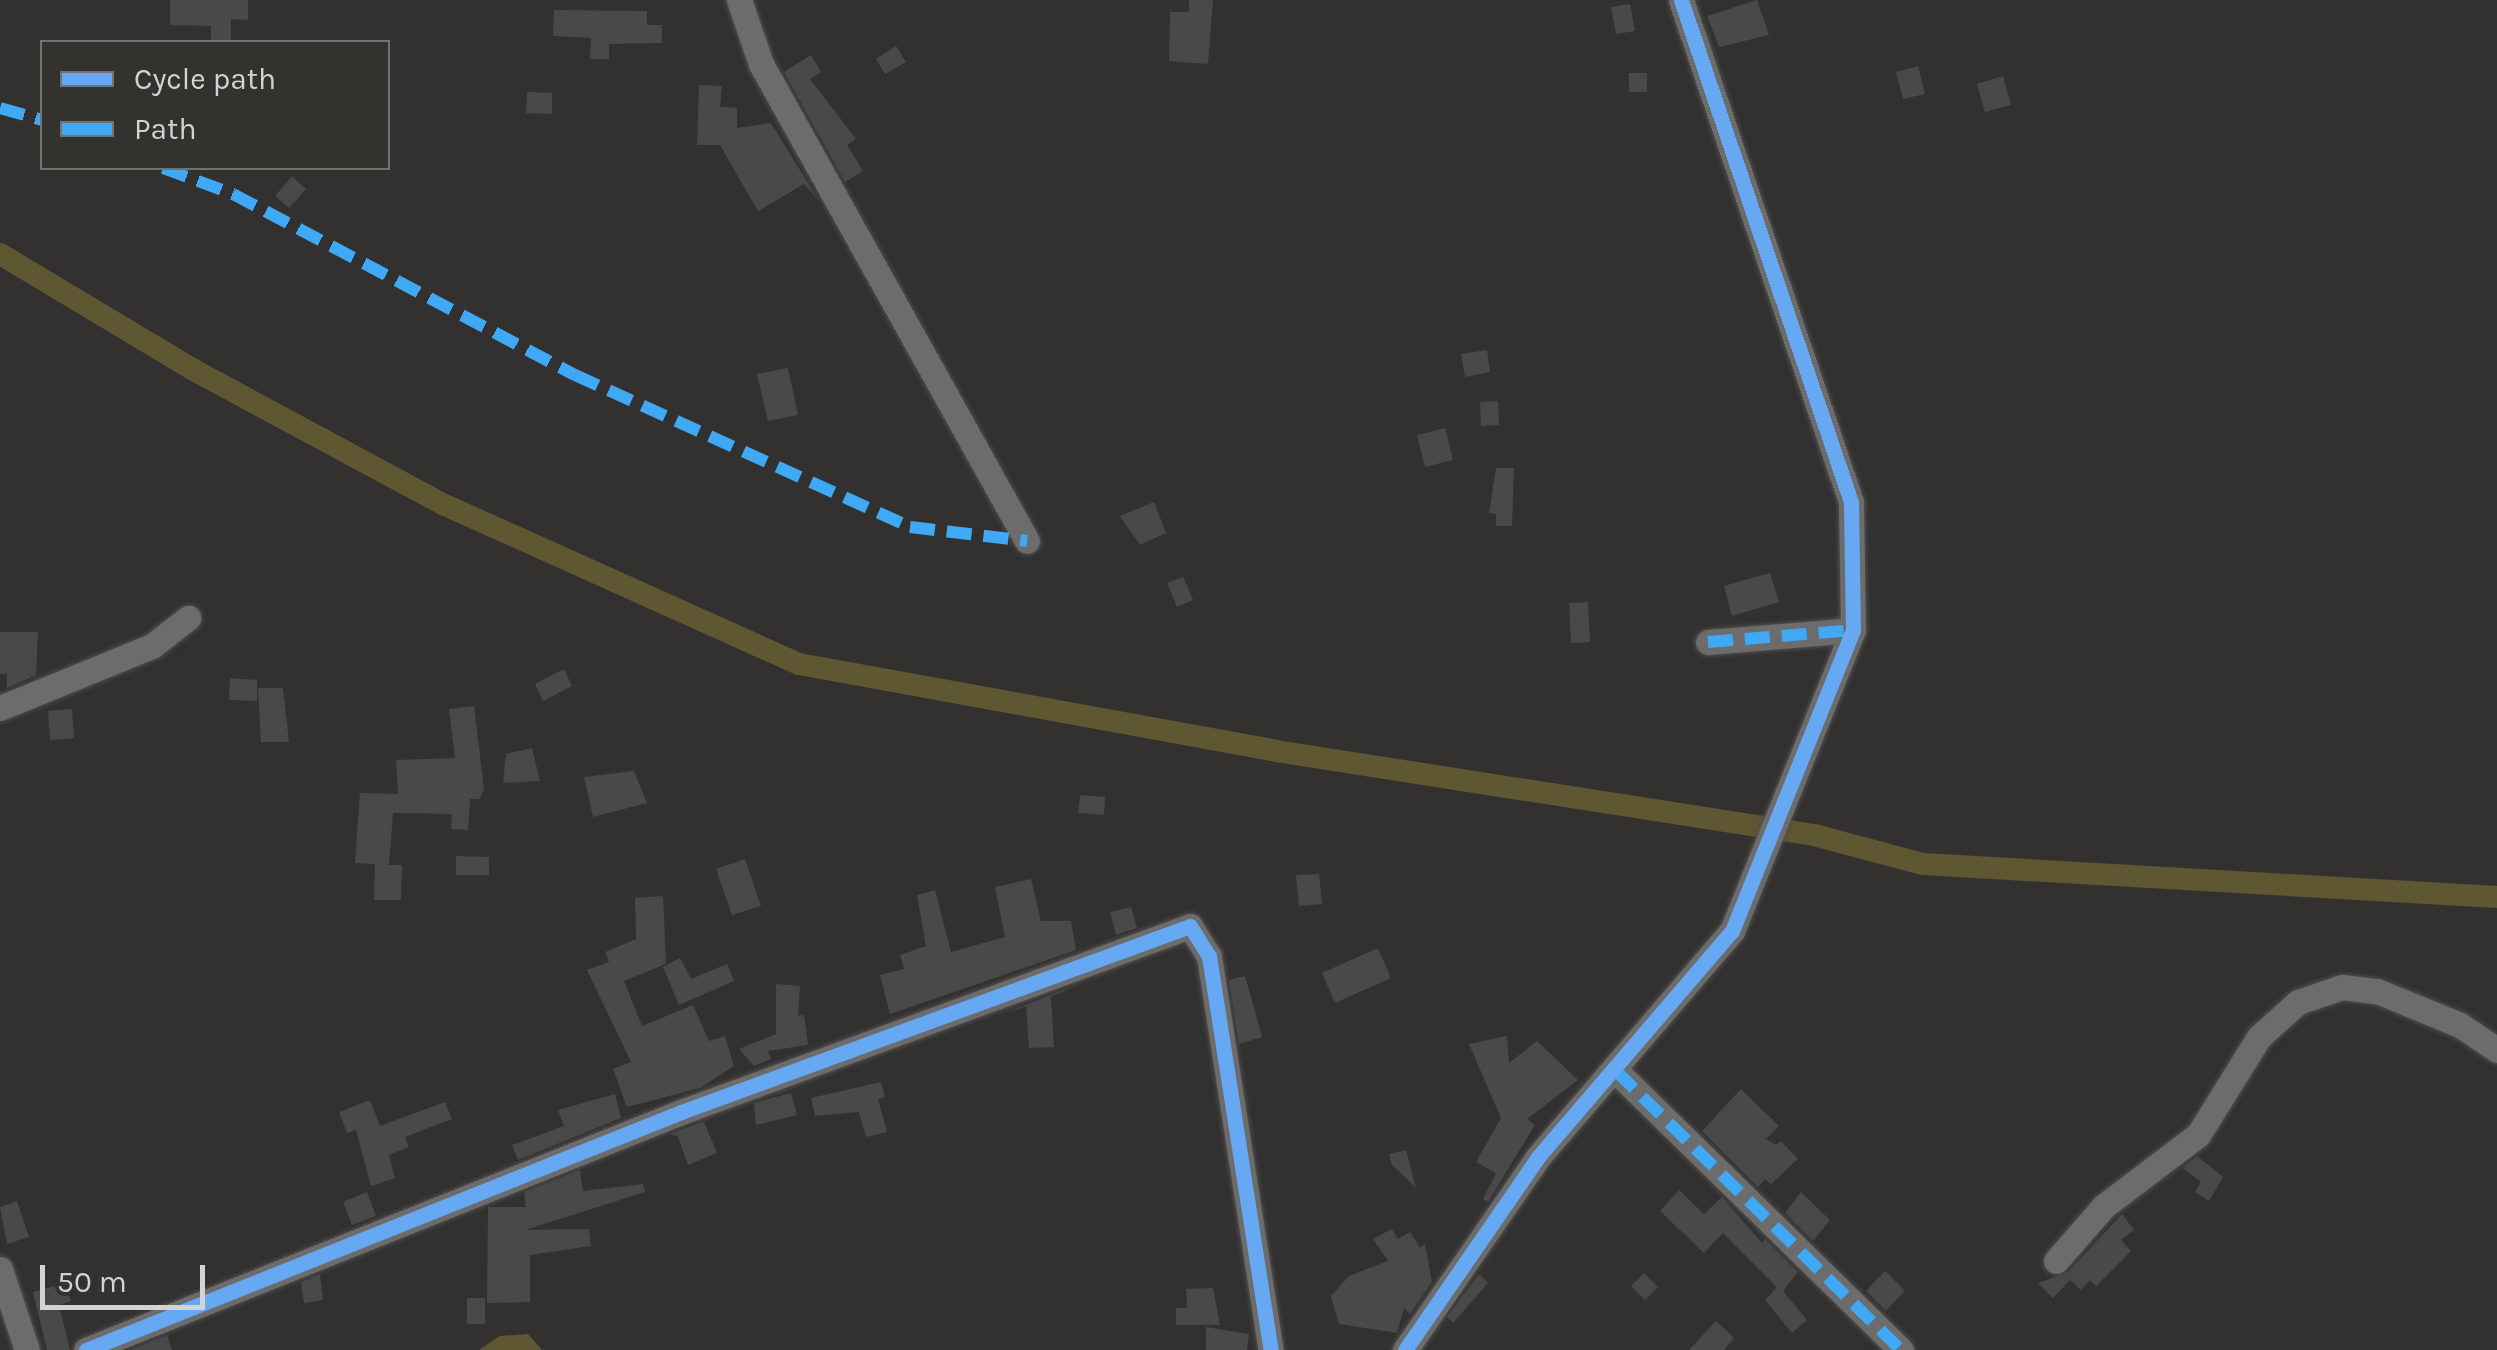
<!DOCTYPE html>
<html>
<head>
<meta charset="utf-8">
<style>
	body { margin:0 }
	#map { position:relative; width:2497px; height:1350px; overflow:hidden; background:#323130; font-family:Karla,sans-serif }
	div>[style] { position:absolute }
	.water>* { inset:0; background:#5f5632 }
	.canal>* { height:22px; margin:-11px; padding:0 11px; transform-origin:11px; border-radius:11px; background:#5f5632 }
	.building>* { inset:0; background:#4a4949 }
	.roads { filter:drop-shadow(0 0 2px #4f4e4d) drop-shadow(0 0 2px #4f4e4d) }
	.minor>* { height:25px; margin:-12.5px; padding:0 12.5px; transform-origin:12.5px; border-radius:12.5px; background:#6d6c6c }
	.quiet>* { height:12px; margin-top:-6px; transform-origin:0; background:repeating-linear-gradient(90deg,#3fa9f5 0 25px,transparent 0 37px) }
	.cycleway>* { height:15px; margin:-7.5px; padding:0 7.5px; transform-origin:7.5px; border-radius:7.5px; background:#66a8f1 }
	span { translate:-50% -50%; white-space:nowrap; text-align:center; line-height:1.15; -webkit-text-stroke:8px #33322f; paint-order:stroke }
	.legend { position:absolute; left:40px; top:40px; width:350px; height:130px; box-sizing:border-box; background:#33322f; border:2px solid #737270; margin:0; padding:12px 18px; list-style:none; font-size:30px; color:#d3d3d1 }
	.legend li { display:flex; align-items:center; gap:20px; height:50px }
	.legend b { width:50px; border:2px solid #737270 }
	.scale { position:absolute; left:40px; top:1265px; width:165px; height:45px; box-sizing:border-box; border:5px solid #d3d3d1; border-top:0; padding-left:12px; font-size:30px; line-height:35px; white-space:nowrap; color:#d3d3d1; -webkit-text-stroke:8px #33322f; paint-order:stroke }
</style>
</head>
<body>
<div id="map">
	<div class="water">
		<div style="clip-path:polygon(528px 1334px,542px 1350px,479px 1350px,500px 1336px)"></div>
	</div>
	<div class="canal">
		<div style="left:0;top:254px;width:224px;rotate:30.9deg"></div>
		<div style="left:192px;top:369px;width:287px;rotate:28.3deg"></div>
		<div style="left:445px;top:505px;width:388px;rotate:24.2deg"></div>
		<div style="left:799px;top:664px;width:485px;rotate:10.3deg"></div>
		<div style="left:1276px;top:751px;width:545px;rotate:8.87deg"></div>
		<div style="left:1814px;top:835px;width:113px;rotate:14.9deg"></div>
		<div style="left:1923px;top:864px;width:575px;rotate:3.29deg"></div>
	</div>
	<div class="building">
		<div style="clip-path:polygon(170px 0,248px 0,248px 20px,231px 19px,231px 42px,211px 42px,211px 26px,170px 25px)"></div>
		<div style="clip-path:polygon(1189px 0,1213px 0,1208px 64px,1169px 61px,1170px 12px,1189px 12px)"></div>
		<div style="clip-path:polygon(1757px 0,1769px 35px,1719px 47px,1707px 16px)"></div>
		<div style="clip-path:polygon(1630px 4px,1635px 31px,1616px 34px,1611px 7px)"></div>
		<div style="clip-path:polygon(554px 10px,647px 11px,647px 25px,662px 25px,662px 43px,609px 44px,609px 59px,590px 59px,591px 38px,553px 36px)"></div>
		<div style="clip-path:polygon(896px 46px,906px 62px,885px 74px,876px 59px)"></div>
		<div style="clip-path:polygon(811px 55px,821px 72px,810px 79px,856px 139px,847px 145px,863px 171px,845px 182px,784px 72px)"></div>
		<div style="clip-path:polygon(1918px 66px,1925px 94px,1903px 99px,1896px 72px)"></div>
		<div style="clip-path:polygon(1629px 73px,1647px 73px,1647px 92px,1629px 92px)"></div>
		<div style="clip-path:polygon(2003px 76px,2011px 105px,1985px 112px,1977px 84px)"></div>
		<div style="clip-path:polygon(699px 85px,722px 86px,720px 107px,737px 108px,737px 128px,771px 123px,818px 199px,804px 184px,758px 211px,720px 145px,697px 145px)"></div>
		<div style="clip-path:polygon(527px 92px,552px 93px,552px 114px,526px 113px)"></div>
		<div style="clip-path:polygon(292px 176px,306px 189px,289px 208px,275px 196px)"></div>
		<div style="clip-path:polygon(1487px 350px,1490px 372px,1465px 377px,1461px 354px)"></div>
		<div style="clip-path:polygon(788px 368px,798px 415px,768px 421px,757px 374px)"></div>
		<div style="clip-path:polygon(1498px 401px,1499px 425px,1481px 426px,1480px 402px)"></div>
		<div style="clip-path:polygon(1445px 428px,1453px 460px,1425px 467px,1417px 435px)"></div>
		<div style="clip-path:polygon(1496px 468px,1514px 468px,1512px 526px,1496px 526px,1496px 514px,1489px 513px)"></div>
		<div style="clip-path:polygon(1154px 502px,1166px 533px,1140px 545px,1120px 516px)"></div>
		<div style="clip-path:polygon(1770px 573px,1779px 602px,1732px 616px,1724px 586px)"></div>
		<div style="clip-path:polygon(1183px 577px,1193px 600px,1177px 607px,1167px 583px)"></div>
		<div style="clip-path:polygon(1588px 602px,1590px 642px,1571px 643px,1569px 603px)"></div>
		<div style="clip-path:polygon(0 632px,38px 632px,36px 675px,7px 688px,7px 674px,0 674px)"></div>
		<div style="clip-path:polygon(564px 669px,572px 686px,543px 701px,535px 684px)"></div>
		<div style="clip-path:polygon(230px 678px,257px 680px,257px 701px,229px 700px)"></div>
		<div style="clip-path:polygon(258px 688px,283px 688px,289px 742px,261px 742px)"></div>
		<div style="clip-path:polygon(474px 706px,484px 789px,479px 799px,470px 799px,468px 830px,451px 829px,452px 814px,393px 813px,389px 865px,402px 865px,401px 900px,374px 900px,375px 864px,355px 863px,360px 793px,398px 794px,396px 760px,455px 758px,449px 709px)"></div>
		<div style="clip-path:polygon(72px 709px,74px 738px,50px 740px,48px 711px)"></div>
		<div style="clip-path:polygon(532px 748px,540px 781px,503px 783px,506px 754px)"></div>
		<div style="clip-path:polygon(634px 771px,647px 803px,593px 817px,584px 777px)"></div>
		<div style="clip-path:polygon(1080px 795px,1105px 797px,1104px 815px,1078px 813px)"></div>
		<div style="clip-path:polygon(456px 856px,489px 857px,489px 875px,456px 875px)"></div>
		<div style="clip-path:polygon(745px 859px,761px 906px,732px 915px,716px 869px)"></div>
		<div style="clip-path:polygon(1319px 874px,1322px 904px,1299px 906px,1296px 875px)"></div>
		<div style="clip-path:polygon(1031px 879px,1041px 921px,1071px 921px,1076px 950px,890px 1014px,880px 975px,904px 969px,900px 955px,926px 946px,917px 895px,935px 890px,951px 952px,1005px 937px,995px 887px)"></div>
		<div style="clip-path:polygon(663px 896px,666px 964px,624px 981px,642px 1026px,693px 1005px,709px 1041px,725px 1036px,734px 1066px,700px 1088px,627px 1107px,613px 1069px,631px 1062px,587px 970px,609px 962px,605px 952px,636px 939px,635px 898px)"></div>
		<div style="clip-path:polygon(1131px 907px,1137px 928px,1116px 935px,1110px 912px)"></div>
		<div style="clip-path:polygon(1378px 948px,1391px 978px,1335px 1003px,1322px 973px)"></div>
		<div style="clip-path:polygon(680px 958px,691px 979px,727px 964px,734px 981px,679px 1005px,663px 967px)"></div>
		<div style="clip-path:polygon(1245px 976px,1262px 1037px,1239px 1044px,1229px 980px)"></div>
		<div style="clip-path:polygon(1082px 983px,1051px 997px,1054px 1047px,1029px 1048px,1026px 1006px,997px 1016px)"></div>
		<div style="clip-path:polygon(776px 984px,800px 986px,798px 1016px,804px 1015px,808px 1045px,768px 1051px,771px 1059px,754px 1066px,739px 1049px,776px 1034px)"></div>
		<div style="clip-path:polygon(1507px 1036px,1509px 1063px,1537px 1041px,1578px 1080px,1527px 1119px,1535px 1125px,1488px 1202px,1483px 1199px,1496px 1173px,1476px 1162px,1501px 1118px,1469px 1044px)"></div>
		<div style="clip-path:polygon(881px 1082px,885px 1097px,878px 1099px,887px 1132px,866px 1137px,859px 1112px,815px 1116px,811px 1098px)"></div>
		<div style="clip-path:polygon(1741px 1089px,1779px 1126px,1766px 1139px,1776px 1145px,1781px 1141px,1798px 1159px,1771px 1184px,1765px 1179px,1758px 1187px,1702px 1131px)"></div>
		<div style="clip-path:polygon(791px 1093px,797px 1115px,756px 1125px,754px 1103px)"></div>
		<div style="clip-path:polygon(615px 1094px,621px 1118px,518px 1160px,512px 1145px,564px 1126px,558px 1110px)"></div>
		<div style="clip-path:polygon(370px 1100px,380px 1126px,445px 1102px,452px 1119px,405px 1137px,409px 1147px,389px 1155px,395px 1178px,371px 1186px,356px 1130px,347px 1133px,339px 1112px)"></div>
		<div style="clip-path:polygon(710px 1119px,704px 1122px,717px 1153px,688px 1165px,678px 1137px,670px 1134px)"></div>
		<div style="clip-path:polygon(1406px 1150px,1416px 1188px,1392px 1165px,1389px 1154px)"></div>
		<div style="clip-path:polygon(2197px 1156px,2223px 1177px,2209px 1201px,2195px 1192px,2201px 1182px,2183px 1168px)"></div>
		<div style="clip-path:polygon(580px 1170px,583px 1191px,643px 1184px,645px 1192px,525px 1230px,589px 1229px,591px 1246px,530px 1255px,530px 1302px,487px 1303px,488px 1207px,526px 1207px,524px 1192px)"></div>
		<div style="clip-path:polygon(1679px 1190px,1704px 1214px,1722px 1197px,1762px 1243px,1765px 1239px,1798px 1272px,1783px 1291px,1807px 1320px,1792px 1333px,1765px 1300px,1777px 1287px,1723px 1233px,1704px 1253px,1660px 1211px)"></div>
		<div style="clip-path:polygon(367px 1192px,376px 1216px,352px 1225px,343px 1202px)"></div>
		<div style="clip-path:polygon(1801px 1192px,1830px 1220px,1813px 1241px,1785px 1213px)"></div>
		<div style="clip-path:polygon(17px 1201px,29px 1237px,7px 1244px,0 1207px)"></div>
		<div style="clip-path:polygon(2122px 1214px,2134px 1230px,2121px 1240px,2131px 1251px,2096px 1286px,2090px 1280px,2081px 1290px,2070px 1280px,2053px 1298px,2038px 1283px,2068px 1272px)"></div>
		<div style="clip-path:polygon(1392px 1229px,1398px 1239px,1410px 1232px,1420px 1248px,1425px 1244px,1432px 1282px,1410px 1314px,1404px 1308px,1397px 1333px,1339px 1324px,1331px 1296px,1349px 1276px,1388px 1261px,1373px 1239px)"></div>
		<div style="clip-path:polygon(1885px 1271px,1905px 1291px,1886px 1311px,1866px 1291px)"></div>
		<div style="clip-path:polygon(1644px 1273px,1658px 1287px,1645px 1300px,1631px 1286px)"></div>
		<div style="clip-path:polygon(320px 1274px,323px 1300px,304px 1303px,301px 1282px)"></div>
		<div style="clip-path:polygon(1479px 1274px,1488px 1283px,1453px 1323px,1447px 1317px)"></div>
		<div style="clip-path:polygon(65px 1283px,71px 1301px,59px 1305px,70px 1350px,47px 1350px,33px 1292px)"></div>
		<div style="clip-path:polygon(1213px 1288px,1220px 1325px,1176px 1325px,1176px 1308px,1187px 1308px,1186px 1289px)"></div>
		<div style="clip-path:polygon(467px 1298px,485px 1298px,485px 1324px,467px 1324px)"></div>
		<div style="clip-path:polygon(1716px 1321px,1734px 1338px,1724px 1350px,1689px 1350px)"></div>
		<div style="clip-path:polygon(1206px 1327px,1249px 1334px,1247px 1350px,1206px 1350px)"></div>
		<div style="clip-path:polygon(167px 1335px,172px 1350px,130px 1350px)"></div>
	</div>
	<div class="roads">
		<div class="minor">
			<div style="left:739px;top:0;width:68px;rotate:71deg"></div>
			<div style="left:761px;top:64px;width:546px;rotate:60.85deg"></div>
			<div style="left:1708px;top:642px;width:145px;rotate:-4.7deg"></div>
			<div style="left:0;top:708px;width:164px;rotate:-22.2deg"></div>
			<div style="left:152px;top:646px;width:46px;rotate:-37.9deg"></div>
			<div style="left:1616px;top:1071px;width:399px;rotate:44.4deg"></div>
			<div style="left:2056px;top:1261px;width:73px;rotate:-48.9deg"></div>
			<div style="left:2104px;top:1206px;width:118px;rotate:-37.1deg"></div>
			<div style="left:2198px;top:1135px;width:115px;rotate:-58.1deg"></div>
			<div style="left:2259px;top:1037px;width:52px;rotate:-41.9deg"></div>
			<div style="left:2298px;top:1002px;width:46px;rotate:-18.8deg"></div>
			<div style="left:2342px;top:987px;width:35px;rotate:7deg"></div>
			<div style="left:2377px;top:991px;width:90px;rotate:22.3deg"></div>
			<div style="left:2460px;top:1025px;width:45px;rotate:34deg"></div>
			<div style="left:0;top:1269px;width:85px;rotate:71.6deg"></div>
			<div style="left:86px;top:1350px;width:641px;rotate:-21.8deg"></div>
			<div style="left:681px;top:1112px;width:542px;rotate:-20.07deg"></div>
			<div style="left:1190px;top:926px;width:36px;rotate:58deg"></div>
			<div style="left:1209px;top:956px;width:399px;rotate:81.1deg"></div>
			<div style="left:1405px;top:1350px;width:234px;rotate:-55.4deg"></div>
			<div style="left:1538px;top:1157px;width:298px;rotate:-49.4deg"></div>
			<div style="left:1732px;top:931px;width:324px;rotate:-68.1deg"></div>
			<div style="left:1853px;top:630px;width:128px;rotate:-90.9deg"></div>
			<div style="left:1851px;top:502px;width:530px;rotate:-108.71deg"></div>
		</div>
	</div>
	<div class="quiet">
		<div style="left:0;top:108px;width:44px;rotate:15.9deg"></div>
		<div style="left:163px;top:168px;width:75px;rotate:20.4deg"></div>
		<div style="left:233px;top:194px;width:387px;rotate:27.9deg"></div>
		<div style="left:575px;top:375px;width:368px;rotate:24.4deg"></div>
		<div style="left:910px;top:527px;width:118px;rotate:6.8deg"></div>
		<div style="left:1708px;top:642px;width:145px;rotate:-4.7deg"></div>
		<div style="left:1616px;top:1071px;width:399px;rotate:44.4deg"></div>
	</div>
	<div class="cycleway">
		<div style="left:86px;top:1350px;width:641px;rotate:-21.8deg"></div>
		<div style="left:681px;top:1112px;width:542px;rotate:-20.07deg"></div>
		<div style="left:1190px;top:926px;width:36px;rotate:58deg"></div>
		<div style="left:1209px;top:956px;width:399px;rotate:81.1deg"></div>
		<div style="left:1405px;top:1350px;width:234px;rotate:-55.4deg"></div>
		<div style="left:1538px;top:1157px;width:298px;rotate:-49.4deg"></div>
		<div style="left:1732px;top:931px;width:324px;rotate:-68.1deg"></div>
		<div style="left:1853px;top:630px;width:128px;rotate:-90.9deg"></div>
		<div style="left:1851px;top:502px;width:530px;rotate:-108.71deg"></div>
	</div>
	<ul class="legend">
	<li><b style="height:12px;background:#66a8f1"></b>Cycle path</li>
	<li><b style="height:12px;background:#3fa9f5"></b>Path</li>
	</ul>
	<div class="scale">50 m</div>
</div>
</body>
</html>
